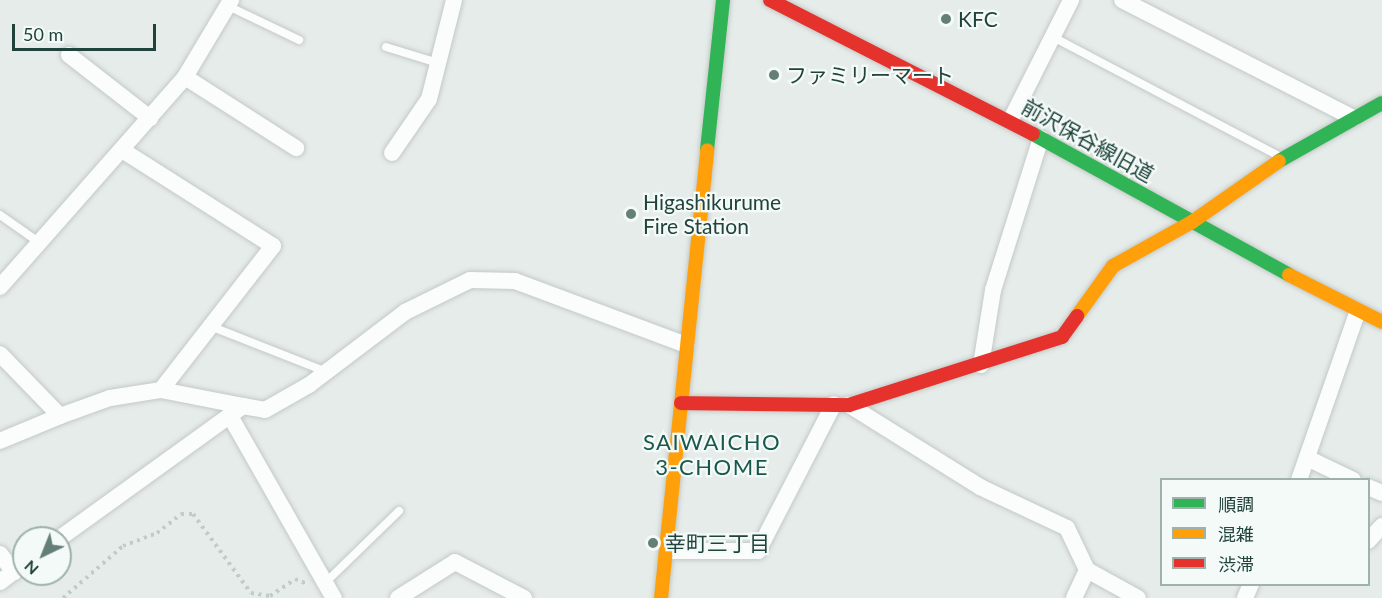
<!DOCTYPE html>
<html>
<head>
<meta charset="utf-8">
<style>
	body { margin:0 }
	#map { position:relative; width:1382px; height:598px; overflow:hidden; background:#e6ece9; font-family:Lato,"Noto Sans JP",sans-serif }
	div>[style] { position:absolute }
	.path>* { height:4px; margin-top:-2px; transform-origin:0; background:repeating-linear-gradient(90deg,#c1ccc9 0 3px,transparent 0 7.5px) }
	.roads { filter:drop-shadow(0 0 2px #c3c9c7) drop-shadow(0 0 2px #c3c9c7) }
	.lane>* { height:8px; margin:-4px; padding:0 4px; transform-origin:4px; border-radius:4px; background:#fbfcfc }
	.street>* { height:16px; margin:-8px; padding:0 8px; transform-origin:8px; border-radius:8px; background:#fbfcfc }
	.fast>* { height:14px; margin:-7px; padding:0 7px; transform-origin:7px; border-radius:7px; background:#30b455 }
	.slow>* { height:14px; margin:-7px; padding:0 7px; transform-origin:7px; border-radius:7px; background:#ff9f0a }
	.jam>* { height:14px; margin:-7px; padding:0 7px; transform-origin:7px; border-radius:7px; background:#e5322d }
	.dots>* { width:16px; height:16px; translate:-50% -50%; box-sizing:border-box; border:3px solid #f4faf8; border-radius:50% }
	span { translate:-50% -50%; white-space:nowrap; text-align:center; line-height:1.15; -webkit-text-stroke:4.5px #f4faf8; paint-order:stroke }
	.poi-label { font-size:21px; color:#20433b }
	.left { translate:0 -50%; text-align:left }
	.street-label { font-size:21px; color:#20433b }
	.neighbourhood-label { font-size:22px; color:#19584c; letter-spacing:1.5px }
	.legend { position:absolute; left:1160px; top:478px; width:210px; height:108px; box-sizing:border-box; background:#f4faf8; border:2px solid #9fb1ac; margin:0; padding:8px 10px; list-style:none; font-size:18px; color:#20433b }
	.legend li { display:flex; align-items:center; gap:12px; height:30px }
	.legend b { width:30px; border:2px solid #9fb1ac }
	.north { position:absolute; left:12px; top:526px; width:60px; height:60px; box-sizing:border-box; background:#f4faf8; border:2px solid #9fb1ac; border-radius:50%; rotate:223deg; font-size:16px; font-weight:700; line-height:24px; text-align:center; color:#20433b }
	.north::after { content:''; display:block; margin:auto; width:21px; height:27px; background:#657e78; clip-path:polygon(50% 0,100% 100%,50% 72%,0 100%) }
	.scale { position:absolute; left:12px; top:24px; width:144px; height:27px; box-sizing:border-box; border:3px solid #20433b; border-top:0; padding-left:8px; font-size:18px; line-height:21px; white-space:nowrap; color:#20433b; -webkit-text-stroke:4px #f4faf8; paint-order:stroke }
</style>
</head>
<body>
<div id="map">
	<div class="path">
		<div style="left:63px;top:598px;width:79px;rotate:-40.9deg"></div>
		<div style="left:123px;top:546px;width:36px;rotate:-21deg"></div>
		<div style="left:157px;top:533px;width:31px;rotate:-38deg"></div>
		<div style="left:181px;top:514px;width:12px"></div>
		<div style="left:193px;top:514px;width:98px;rotate:53.7deg"></div>
		<div style="left:251px;top:593px;width:19px;rotate:9deg"></div>
		<div style="left:270px;top:596px;width:30px;rotate:-34deg"></div>
		<div style="left:295px;top:579px;width:11px;rotate:22deg"></div>
	</div>
	<div class="roads">
		<div class="lane">
			<div style="left:228px;top:6px;width:79px;rotate:25.6deg"></div>
			<div style="left:1053px;top:37px;width:258px;rotate:27.8deg"></div>
			<div style="left:386px;top:47px;width:54px;rotate:17.1deg"></div>
			<div style="left:0;top:215px;width:49px;rotate:35deg"></div>
			<div style="left:210px;top:326px;width:126px;rotate:21.5deg"></div>
			<div style="left:326px;top:582px;width:102px;rotate:-44.2deg"></div>
		</div>
		<div class="street">
			<div style="left:1122px;top:0;width:260px;rotate:27deg"></div>
			<div style="left:69px;top:55px;width:103px;rotate:37.9deg"></div>
			<div style="left:185px;top:77px;width:132px;rotate:32.6deg"></div>
			<div style="left:1010px;top:121px;width:136px;rotate:-63.2deg"></div>
			<div style="left:122px;top:150px;width:179px;rotate:32.4deg"></div>
			<div style="left:273px;top:246px;width:182px;rotate:127.9deg"></div>
			<div style="left:392px;top:153px;width:65px;rotate:-55.6deg"></div>
			<div style="left:429px;top:99px;width:102px;rotate:-75.8deg"></div>
			<div style="left:0;top:287px;width:280px;rotate:-48.6deg"></div>
			<div style="left:185px;top:77px;width:90px;rotate:-59.1deg"></div>
			<div style="left:0;top:354px;width:86px;rotate:45.9deg"></div>
			<div style="left:60px;top:416px;width:65px;rotate:157.4deg"></div>
			<div style="left:981px;top:365px;width:76px;rotate:-80.9deg"></div>
			<div style="left:993px;top:290px;width:159px;rotate:-72.5deg"></div>
			<div style="left:849px;top:405px;width:155px;rotate:32deg"></div>
			<div style="left:980px;top:487px;width:96px;rotate:25.2deg"></div>
			<div style="left:1067px;top:528px;width:47px;rotate:64.5deg"></div>
			<div style="left:1087px;top:570px;width:58px;rotate:28.8deg"></div>
			<div style="left:60px;top:416px;width:53px;rotate:-19.8deg"></div>
			<div style="left:110px;top:398px;width:52px;rotate:-8.9deg"></div>
			<div style="left:161px;top:390px;width:84px;rotate:11deg"></div>
			<div style="left:230px;top:416px;width:210px;rotate:60.3deg"></div>
			<div style="left:1307px;top:458px;width:51px;rotate:25.6deg"></div>
			<div style="left:1299px;top:480px;width:179px;rotate:-70.8deg"></div>
			<div style="left:1368px;top:487px;width:15px;rotate:23deg"></div>
			<div style="left:60px;top:538px;width:226px;rotate:-35.8deg"></div>
			<div style="left:243px;top:406px;width:22px;rotate:10deg"></div>
			<div style="left:265px;top:410px;width:51px;rotate:-29.6deg"></div>
			<div style="left:309px;top:385px;width:121px;rotate:-37.2deg"></div>
			<div style="left:405px;top:312px;width:72px;rotate:-26.2deg"></div>
			<div style="left:470px;top:280px;width:45px;rotate:1.3deg"></div>
			<div style="left:515px;top:281px;width:183px;rotate:20.5deg"></div>
			<div style="left:1368px;top:541px;width:21px;rotate:-47deg"></div>
			<div style="left:667px;top:551px;width:91px"></div>
			<div style="left:758px;top:551px;width:165px;rotate:-62.7deg"></div>
			<div style="left:0;top:554px;width:23px;rotate:52deg"></div>
			<div style="left:0;top:582px;width:30px;rotate:-37deg"></div>
			<div style="left:398px;top:598px;width:67px;rotate:-32.3deg"></div>
			<div style="left:455px;top:562px;width:78px;rotate:27.6deg"></div>
			<div style="left:1074px;top:598px;width:31px;rotate:-65deg"></div>
			<div style="left:1245px;top:598px;width:15px;rotate:-67deg"></div>
		</div>
		<div class="fast">
			<div style="left:1033px;top:134px;width:292px;rotate:28.8deg"></div>
			<div style="left:707px;top:150px;width:151px;rotate:-83.9deg"></div>
			<div style="left:1279px;top:161px;width:118px;rotate:-29.4deg"></div>
		</div>
		<div class="slow">
			<div style="left:1289px;top:275px;width:104px;rotate:26.8deg"></div>
			<div style="left:1077px;top:316px;width:62px;rotate:-54.2deg"></div>
			<div style="left:1113px;top:266px;width:90px;rotate:-29.1deg"></div>
			<div style="left:1192px;top:222px;width:106px;rotate:-35deg"></div>
			<div style="left:661px;top:598px;width:450px;rotate:-84.1deg"></div>
		</div>
		<div class="jam">
			<div style="left:770px;top:0;width:295px;rotate:27deg"></div>
			<div style="left:681px;top:403px;width:168px;rotate:0.7deg"></div>
			<div style="left:849px;top:405px;width:224px;rotate:-17.7deg"></div>
			<div style="left:1062px;top:337px;width:26px;rotate:-54deg"></div>
		</div>
	</div>
	<div class="dots">
		<div style="left:946px;top:19px;background:#657e78"></div>
		<div style="left:774px;top:75px;background:#657e78"></div>
		<div style="left:631px;top:214px;background:#657e78"></div>
		<div style="left:653px;top:543px;background:#657e78"></div>
	</div>
	<div class="poi-label">
		<span class="left" style="left:958px;top:19px">KFC</span>
		<span class="left" style="left:786px;top:75px">ファミリーマート</span>
		<span class="left" style="left:643px;top:214px">Higashikurume<br>Fire Station</span>
		<span class="left" style="left:665px;top:543px">幸町三丁目</span>
	</div>
	<div class="street-label">
		<span style="left:1088px;top:140px;rotate:29deg">前沢保谷線旧道</span>
	</div>
	<div class="neighbourhood-label">
		<span style="left:712px;top:454px">SAIWAICHO<br>3-CHOME</span>
	</div>
	<ul class="legend">
	<li><b style="height:8px;background:#30b455"></b>順調</li>
	<li><b style="height:8px;background:#ff9f0a"></b>混雑</li>
	<li><b style="height:8px;background:#e5322d"></b>渋滞</li>
	</ul>
	<div class="north">N</div>
	<div class="scale">50 m</div>
</div>
</body>
</html>
